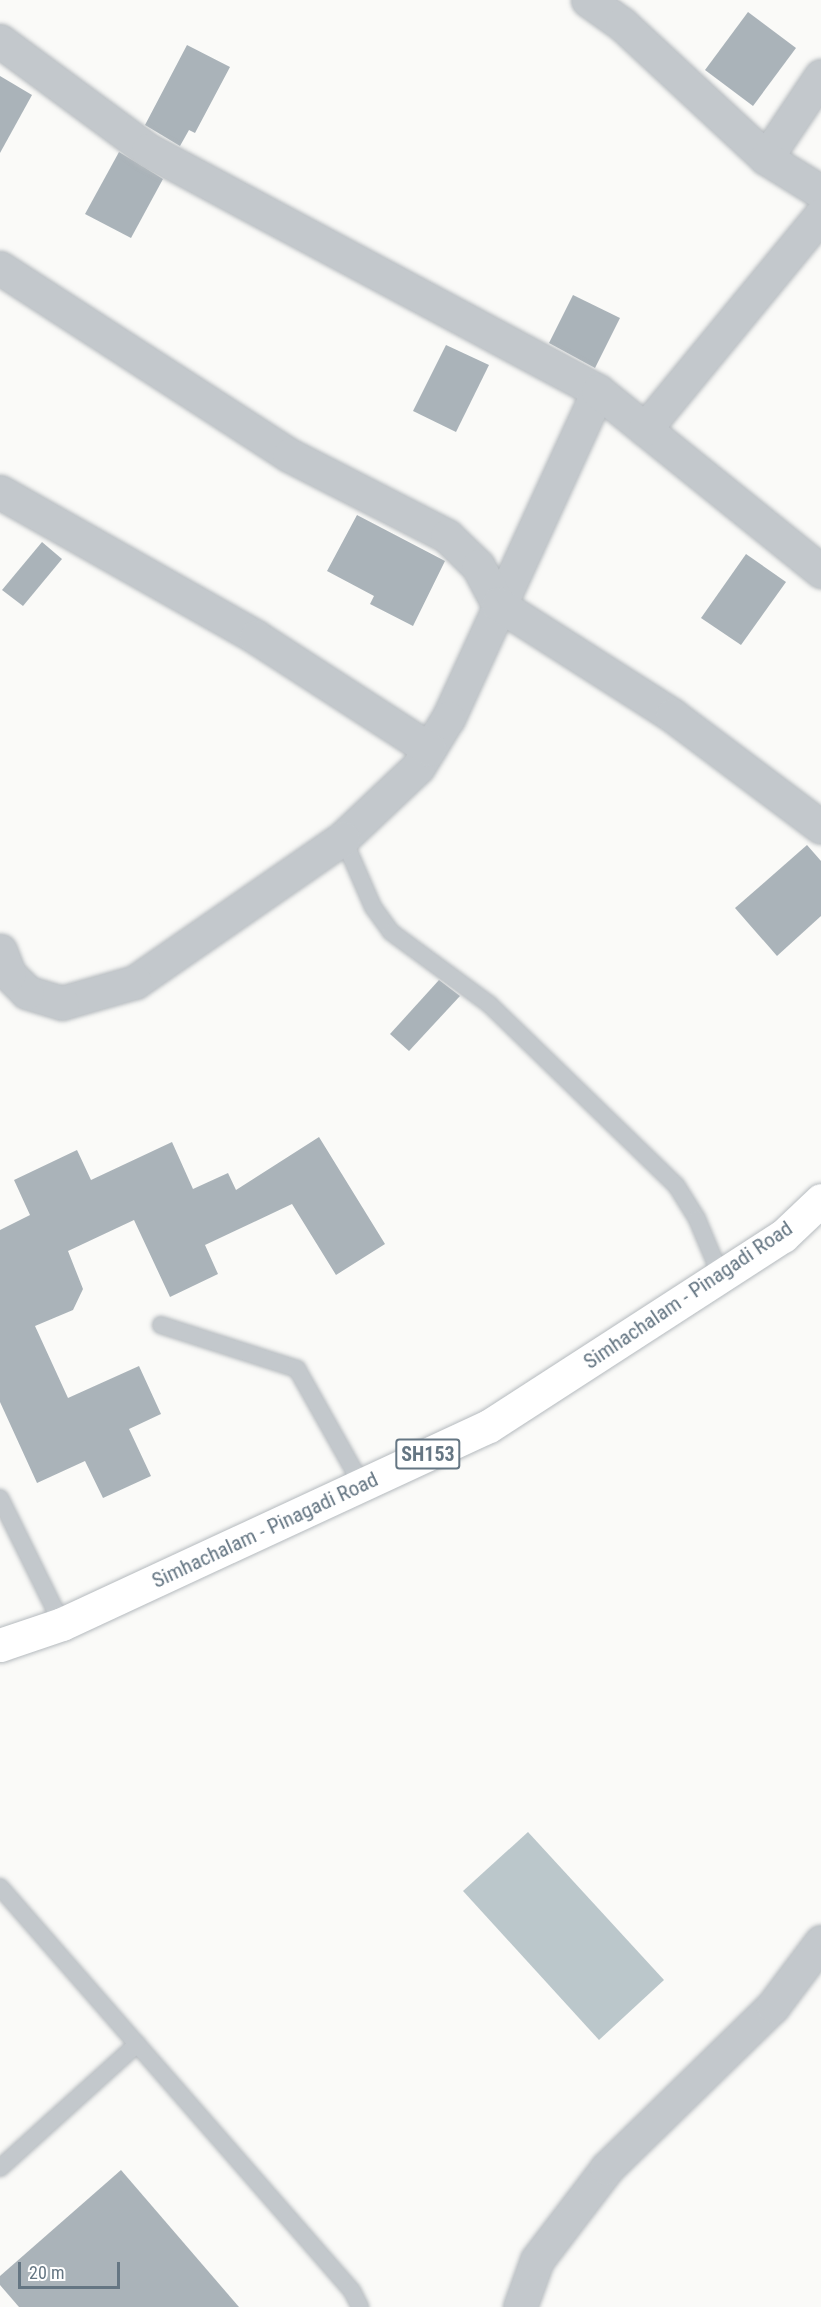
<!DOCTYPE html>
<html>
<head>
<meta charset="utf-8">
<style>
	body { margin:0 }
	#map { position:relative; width:821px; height:2307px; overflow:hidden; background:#fafaf8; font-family:"Roboto Condensed",sans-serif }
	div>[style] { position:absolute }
	.water>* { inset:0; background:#bbc7cb }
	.building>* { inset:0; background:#aab3b9 }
	.roads { filter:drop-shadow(0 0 2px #b5babe) drop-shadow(0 0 2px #b5babe) }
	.service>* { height:16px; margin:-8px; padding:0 8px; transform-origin:8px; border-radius:8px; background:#c3c8cc }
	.minor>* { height:33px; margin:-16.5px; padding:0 16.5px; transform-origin:16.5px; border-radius:16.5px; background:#c3c8cc }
	.primary>* { height:33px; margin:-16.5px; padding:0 16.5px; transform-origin:16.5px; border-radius:16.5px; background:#fff }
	span { translate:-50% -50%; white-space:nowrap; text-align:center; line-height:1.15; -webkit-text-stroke:6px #fff; paint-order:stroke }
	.shield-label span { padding:2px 4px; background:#fff; border:2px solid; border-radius:4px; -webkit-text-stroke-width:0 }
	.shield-label { font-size:20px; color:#657683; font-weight:700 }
	.street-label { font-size:21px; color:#657683 }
	.scale { position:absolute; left:18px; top:2262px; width:102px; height:27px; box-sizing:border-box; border:3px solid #657683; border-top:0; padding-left:8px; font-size:18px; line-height:21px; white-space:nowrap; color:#657683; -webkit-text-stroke:4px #fff; paint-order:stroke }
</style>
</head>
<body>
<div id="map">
	<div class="water">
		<div style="clip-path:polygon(528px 1832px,664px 1980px,599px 2040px,463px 1891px)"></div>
	</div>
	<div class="building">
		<div style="clip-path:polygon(748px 12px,796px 48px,753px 106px,705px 70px)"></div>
		<div style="clip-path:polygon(187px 45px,230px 67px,195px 133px,189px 130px,180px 146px,145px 125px)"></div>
		<div style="clip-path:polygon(0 76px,32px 95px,0 153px)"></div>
		<div style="clip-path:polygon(119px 152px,163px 179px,131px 238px,85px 214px)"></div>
		<div style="clip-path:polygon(573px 295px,620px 318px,595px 368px,549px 343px)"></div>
		<div style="clip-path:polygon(446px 345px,489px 365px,456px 432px,413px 411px)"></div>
		<div style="clip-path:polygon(357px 515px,445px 561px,413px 626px,370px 604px,374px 596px,327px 571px)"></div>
		<div style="clip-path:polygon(42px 542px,62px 559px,23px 606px,2px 590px)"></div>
		<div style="clip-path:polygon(746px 554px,786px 582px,741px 645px,701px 618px)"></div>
		<div style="clip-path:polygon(807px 845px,821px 861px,821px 916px,777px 956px,735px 908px)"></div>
		<div style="clip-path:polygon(439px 980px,460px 996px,409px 1051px,390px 1034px)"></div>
		<div style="clip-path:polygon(319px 1137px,385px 1244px,336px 1275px,292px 1204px,205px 1245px,218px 1274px,170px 1297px,134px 1220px,68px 1251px,83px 1289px,73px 1310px,35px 1326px,68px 1398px,139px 1366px,161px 1414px,129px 1429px,151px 1476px,103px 1498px,85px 1461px,37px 1483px,0 1402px,0 1230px,30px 1215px,14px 1180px,77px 1150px,91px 1180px,172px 1142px,193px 1189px,228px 1173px,236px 1190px)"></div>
		<div style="clip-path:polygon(121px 2170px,239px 2307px,19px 2307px,0 2285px,0 2276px)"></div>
	</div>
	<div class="roads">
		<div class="service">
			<div style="left:343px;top:838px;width:75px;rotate:66.5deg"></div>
			<div style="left:373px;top:907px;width:31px;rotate:54deg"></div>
			<div style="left:391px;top:932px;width:122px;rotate:36.3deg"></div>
			<div style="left:489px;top:1004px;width:260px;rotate:44.1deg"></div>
			<div style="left:676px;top:1185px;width:40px;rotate:58deg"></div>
			<div style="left:697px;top:1219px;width:62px;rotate:67.2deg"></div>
			<div style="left:161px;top:1325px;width:143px;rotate:17.9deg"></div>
			<div style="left:297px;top:1369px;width:133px;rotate:60.7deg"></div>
			<div style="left:0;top:1498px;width:140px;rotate:63.8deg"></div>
			<div style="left:0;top:1887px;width:536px;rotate:48.93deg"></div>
			<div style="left:352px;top:2291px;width:18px;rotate:63deg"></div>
			<div style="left:0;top:2168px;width:185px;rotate:-42.1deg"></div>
		</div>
		<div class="minor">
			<div style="left:588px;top:0;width:42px;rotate:35.2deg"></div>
			<div style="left:622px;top:24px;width:197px;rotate:42.9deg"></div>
			<div style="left:0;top:41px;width:184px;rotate:36.4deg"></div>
			<div style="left:148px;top:150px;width:510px;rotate:28.17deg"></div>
			<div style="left:598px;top:391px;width:360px;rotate:114.6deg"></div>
			<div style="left:448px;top:718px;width:57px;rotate:121.5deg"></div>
			<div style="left:418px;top:767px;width:103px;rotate:136.6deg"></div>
			<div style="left:343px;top:838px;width:253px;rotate:145.3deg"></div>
			<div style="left:135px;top:982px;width:76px;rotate:164deg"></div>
			<div style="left:62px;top:1003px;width:37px;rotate:-163deg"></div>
			<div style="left:27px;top:992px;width:25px;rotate:-135deg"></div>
			<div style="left:9px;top:974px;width:25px;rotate:-111deg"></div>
			<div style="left:821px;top:76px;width:99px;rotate:123.9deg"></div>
			<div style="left:766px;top:158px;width:65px;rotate:31.7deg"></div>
			<div style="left:0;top:268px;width:344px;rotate:32.9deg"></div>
			<div style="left:289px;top:455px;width:178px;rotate:27.1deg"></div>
			<div style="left:447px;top:536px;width:43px;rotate:44.1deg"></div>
			<div style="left:478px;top:566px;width:43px;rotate:62.2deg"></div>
			<div style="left:498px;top:604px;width:206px;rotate:32.5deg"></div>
			<div style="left:672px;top:715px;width:186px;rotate:36.9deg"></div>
			<div style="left:598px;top:391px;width:287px;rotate:38.9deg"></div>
			<div style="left:645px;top:429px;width:277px;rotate:-50.6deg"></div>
			<div style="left:0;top:492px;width:294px;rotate:29.5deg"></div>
			<div style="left:256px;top:637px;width:206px;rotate:32.9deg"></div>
			<div style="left:520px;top:2307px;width:50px;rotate:-70.1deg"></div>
			<div style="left:537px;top:2260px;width:116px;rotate:-52.7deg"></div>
			<div style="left:607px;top:2168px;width:232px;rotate:-44.3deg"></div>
			<div style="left:773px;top:2006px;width:80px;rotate:-53.1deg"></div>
		</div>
		<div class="primary">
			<div style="left:0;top:1645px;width:65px;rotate:-18.7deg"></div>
			<div style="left:62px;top:1624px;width:471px;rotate:-24.9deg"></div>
			<div style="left:489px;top:1426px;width:350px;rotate:-32.9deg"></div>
			<div style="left:783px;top:1236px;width:52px;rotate:-43.5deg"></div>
		</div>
	</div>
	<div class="shield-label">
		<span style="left:428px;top:1454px">SH153</span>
	</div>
	<div class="street-label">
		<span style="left:688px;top:1295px;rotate:-34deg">Simhachalam - Pinagadi Road</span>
		<span style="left:265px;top:1530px;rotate:-25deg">Simhachalam - Pinagadi Road</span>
	</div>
	<div class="scale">20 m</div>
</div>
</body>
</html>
